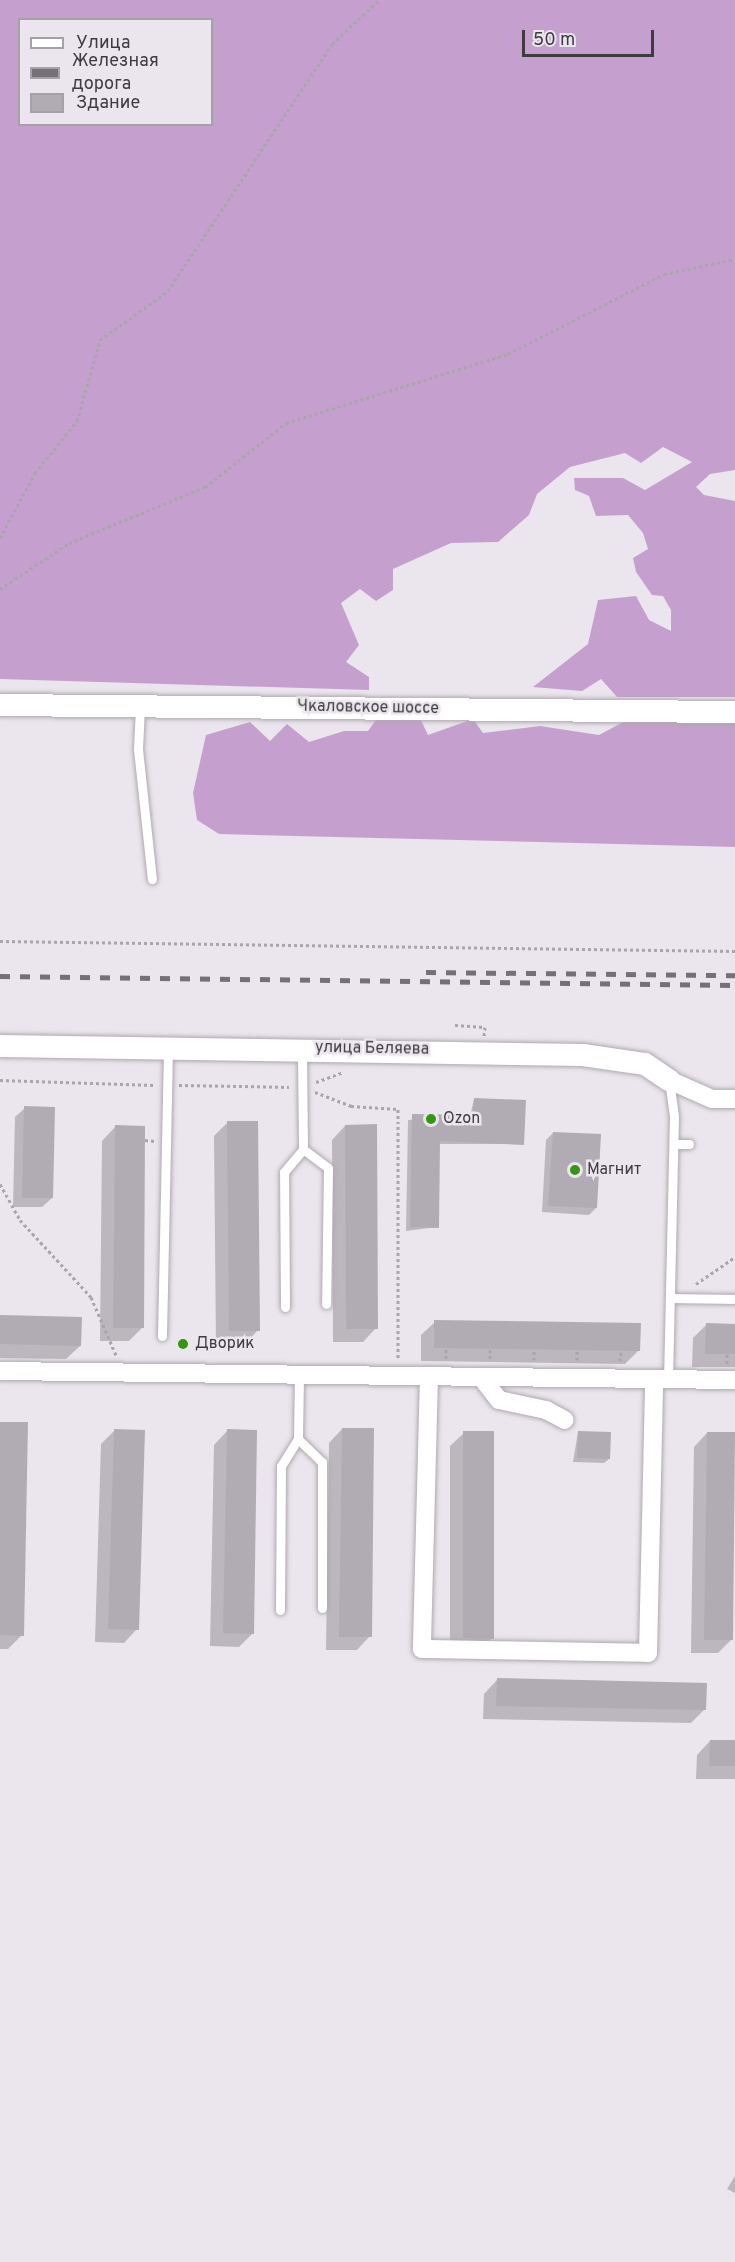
<!DOCTYPE html>
<html>
<head>
<meta charset="utf-8">
<style>
	body { margin:0 }
	#map { position:relative; width:735px; height:2262px; overflow:hidden; background:#ebe5ed; font-family:Overpass,sans-serif }
	div>[style] { position:absolute }
	.forest>* { inset:0; background:#c5a0ce }
	.shadow>* { inset:0; background:#0003 }
	.building>* { inset:0; background:#b1abb3 }
	.path>* { height:3px; margin-top:-1.5px; transform-origin:0; background:repeating-linear-gradient(90deg,#a9a5ab 0 3px,transparent 0 6px) }
	.roads { filter:drop-shadow(0 0 2px #afa9b0) drop-shadow(0 0 2px #afa9b0) }
	.service>* { height:9px; margin:-4.5px; padding:0 4.5px; transform-origin:4.5px; border-radius:4.5px; background:#fff }
	.minor>* { height:18px; margin:-9px; padding:0 9px; transform-origin:9px; border-radius:9px; background:#fff }
	.tertiary>* { height:22px; margin:-11px; padding:0 11px; transform-origin:11px; border-radius:11px; background:#fff }
	.rail>* { height:4.5px; margin-top:-2.25px; transform-origin:0; background:repeating-linear-gradient(90deg,#747075 0 10px,transparent 0 20px) }
	.dots>* { width:16px; height:16px; translate:-50% -50%; box-sizing:border-box; border:3px solid #ebe5ed; border-radius:50% }
	span { translate:-50% -50%; white-space:nowrap; text-align:center; line-height:1.15; -webkit-text-stroke:5px #ebe5ed; paint-order:stroke }
	.street-label { font-size:16px; color:#3e3c3f }
	.poi-label { font-size:16px; color:#3e3c3f }
	.left { translate:0 -50%; text-align:left }
	.legend { position:absolute; left:18px; top:18px; width:195px; height:108px; box-sizing:border-box; background:#ebe5ed; border:2px solid #a6a1a7; margin:0; padding:8px 10px; list-style:none; font-size:18px; color:#3e3c3f }
	.legend li { display:flex; align-items:center; gap:12px; height:30px }
	.legend b { width:30px; border:2px solid #a6a1a7 }
	.scale { position:absolute; left:522px; top:30px; width:132px; height:27px; box-sizing:border-box; border:3px solid #3e3c3f; border-top:0; padding-left:8px; font-size:18px; line-height:21px; white-space:nowrap; color:#3e3c3f; -webkit-text-stroke:4px #ebe5ed; paint-order:stroke }
</style>
</head>
<body>
<div id="map">
	<div class="forest">
		<div style="clip-path:polygon(evenodd,0 0,735px 0,735px 470px,710px 474px,696px 487px,704px 495px,735px 501px,735px 697px,617px 697px,601px 679px,582px 691px,533px 687px,588px 644px,598px 600px,636px 596px,649px 620px,671px 631px,671px 610px,663px 596px,652px 595px,636px 572px,633px 558px,648px 549px,643px 533px,628px 515px,596px 516px,589px 496px,575px 490px,574px 478px,623px 478px,645px 490px,692px 462px,663px 447px,641px 463px,625px 453px,570px 467px,537px 494px,529px 515px,498px 542px,451px 543px,393px 569px,393px 590px,376px 601px,360px 589px,341px 603px,359px 645px,346px 662px,369px 677px,369px 690px,0 679px,0 0,20px 20px,212px 20px,212px 124px,20px 124px,20px 20px)"></div>
		<div style="clip-path:polygon(378px 717px,420px 718px,428px 735px,473px 719px,483px 733px,540px 726px,599px 735px,627px 720px,735px 720px,735px 847px,219px 834px,197px 820px,193px 793px,206px 735px,250px 722px,270px 741px,287px 724px,309px 742px,344px 731px,368px 731px)"></div>
	</div>
	<div class="shadow">
		<div style="clip-path:polygon(474px 1099px,522px 1144px,439px 1144px,437px 1227px,406px 1231px,408px 1120px,470px 1116px)"></div>
		<div style="clip-path:polygon(25px 1108px,52px 1198px,42px 1207px,13px 1207px,15px 1117px)"></div>
		<div style="clip-path:polygon(228px 1122px,258px 1330px,245px 1344px,216px 1344px,214px 1136px)"></div>
		<div style="clip-path:polygon(345px 1126px,376px 1328px,363px 1342px,333px 1342px,332px 1140px)"></div>
		<div style="clip-path:polygon(115px 1127px,142px 1328px,129px 1341px,100px 1341px,102px 1141px)"></div>
		<div style="clip-path:polygon(553px 1133px,596px 1208px,589px 1215px,542px 1212px,546px 1140px)"></div>
		<div style="clip-path:polygon(0 1317px,80px 1346px,66px 1359px,0 1358px)"></div>
		<div style="clip-path:polygon(435px 1322px,639px 1350px,625px 1364px,421px 1361px,421px 1335px)"></div>
		<div style="clip-path:polygon(706px 1325px,735px 1325px,735px 1367px,692px 1367px,693px 1338px)"></div>
		<div style="clip-path:polygon(0 1423px,22px 1635px,8px 1649px,0 1649px)"></div>
		<div style="clip-path:polygon(342px 1429px,370px 1636px,357px 1650px,326px 1650px,329px 1443px)"></div>
		<div style="clip-path:polygon(115px 1430px,137px 1629px,124px 1643px,95px 1642px,101px 1444px)"></div>
		<div style="clip-path:polygon(227px 1431px,253px 1633px,239px 1647px,210px 1646px,214px 1445px)"></div>
		<div style="clip-path:polygon(578px 1432px,609px 1459px,604px 1463px,573px 1462px)"></div>
		<div style="clip-path:polygon(464px 1433px,492px 1638px,479px 1652px,450px 1651px,450px 1446px)"></div>
		<div style="clip-path:polygon(707px 1433px,731px 1640px,718px 1653px,691px 1653px,694px 1447px)"></div>
		<div style="clip-path:polygon(497px 1680px,705px 1709px,691px 1723px,483px 1719px,484px 1694px)"></div>
		<div style="clip-path:polygon(710px 1741px,735px 1742px,735px 1779px,696px 1779px,697px 1755px)"></div>
		<div style="clip-path:polygon(735px 2176px,735px 2193px,727px 2189px)"></div>
	</div>
	<div class="building">
		<div style="clip-path:polygon(474px 1098px,526px 1100px,524px 1145px,440px 1141px,439px 1228px,410px 1227px,412px 1114px,473px 1115px)"></div>
		<div style="clip-path:polygon(24px 1106px,55px 1107px,53px 1198px,22px 1198px)"></div>
		<div style="clip-path:polygon(227px 1121px,258px 1121px,260px 1331px,229px 1331px)"></div>
		<div style="clip-path:polygon(377px 1124px,378px 1329px,346px 1329px,345px 1125px)"></div>
		<div style="clip-path:polygon(115px 1125px,145px 1126px,144px 1328px,113px 1328px)"></div>
		<div style="clip-path:polygon(553px 1132px,601px 1134px,597px 1208px,548px 1206px)"></div>
		<div style="clip-path:polygon(0 1315px,82px 1317px,81px 1346px,0 1344px)"></div>
		<div style="clip-path:polygon(434px 1320px,641px 1323px,640px 1351px,434px 1348px)"></div>
		<div style="clip-path:polygon(706px 1323px,735px 1324px,735px 1354px,705px 1354px)"></div>
		<div style="clip-path:polygon(0 1422px,28px 1422px,24px 1636px,0 1635px)"></div>
		<div style="clip-path:polygon(342px 1428px,374px 1428px,372px 1637px,339px 1637px)"></div>
		<div style="clip-path:polygon(114px 1429px,145px 1430px,139px 1630px,108px 1629px)"></div>
		<div style="clip-path:polygon(227px 1429px,257px 1430px,254px 1634px,223px 1633px)"></div>
		<div style="clip-path:polygon(463px 1431px,494px 1431px,494px 1639px,463px 1638px)"></div>
		<div style="clip-path:polygon(578px 1431px,611px 1432px,610px 1459px,577px 1458px)"></div>
		<div style="clip-path:polygon(707px 1432px,735px 1432px,733px 1640px,704px 1640px)"></div>
		<div style="clip-path:polygon(497px 1678px,707px 1683px,706px 1710px,496px 1706px)"></div>
		<div style="clip-path:polygon(710px 1740px,735px 1740px,735px 1766px,709px 1766px)"></div>
	</div>
	<div class="path">
		<div style="left:0;top:538px;width:74px;rotate:-61.7deg"></div>
		<div style="left:35px;top:473px;width:67px;rotate:-51.1deg"></div>
		<div style="left:77px;top:421px;width:84px;rotate:-74.1deg"></div>
		<div style="left:100px;top:340px;width:84px;rotate:-35.8deg"></div>
		<div style="left:168px;top:291px;width:296px;rotate:-56.4deg"></div>
		<div style="left:332px;top:44px;width:64px;rotate:-43.1deg"></div>
		<div style="left:0;top:589px;width:83px;rotate:-33.7deg"></div>
		<div style="left:69px;top:543px;width:147px;rotate:-22.4deg"></div>
		<div style="left:205px;top:487px;width:103px;rotate:-38.3deg"></div>
		<div style="left:286px;top:423px;width:232px;rotate:-17.3deg"></div>
		<div style="left:508px;top:354px;width:175px;rotate:-27.1deg"></div>
		<div style="left:664px;top:274px;width:73px;rotate:-11.9deg"></div>
		<div style="left:0;top:941px;width:735px;rotate:0.78deg"></div>
		<div style="left:455px;top:1025px;width:30px;rotate:4deg"></div>
		<div style="left:485px;top:1027px;width:9px;rotate:96deg"></div>
		<div style="left:0;top:1080px;width:154px;rotate:1.9deg"></div>
		<div style="left:316px;top:1082px;width:29px;rotate:-20deg"></div>
		<div style="left:179px;top:1085px;width:110px;rotate:1deg"></div>
		<div style="left:315px;top:1092px;width:39px;rotate:21deg"></div>
		<div style="left:351px;top:1106px;width:47px;rotate:3.7deg"></div>
		<div style="left:398px;top:1109px;width:250px;rotate:90deg"></div>
		<div style="left:145px;top:1140px;width:10px;rotate:6deg"></div>
		<div style="left:0;top:1184px;width:41px;rotate:60.9deg"></div>
		<div style="left:20px;top:1220px;width:105px;rotate:47.3deg"></div>
		<div style="left:91px;top:1297px;width:63px;rotate:66.7deg"></div>
		<div style="left:696px;top:1284px;width:47px;rotate:-34.7deg"></div>
		<div style="left:727px;top:1354px;width:10px;rotate:90deg"></div>
		<div style="left:446px;top:1359px;width:10px;rotate:-90deg"></div>
		<div style="left:490px;top:1359px;width:10px;rotate:-90deg"></div>
		<div style="left:534px;top:1360px;width:10px;rotate:-90deg"></div>
		<div style="left:577px;top:1360px;width:10px;rotate:-90deg"></div>
		<div style="left:620px;top:1361px;width:10px;rotate:-84deg"></div>
	</div>
	<div class="roads">
		<div class="service">
			<div style="left:140px;top:707px;width:42px;rotate:92.7deg"></div>
			<div style="left:138px;top:749px;width:131px;rotate:83.9deg"></div>
			<div style="left:302px;top:1052px;width:97px;rotate:89.4deg"></div>
			<div style="left:303px;top:1149px;width:31px;rotate:37deg"></div>
			<div style="left:328px;top:1168px;width:136px;rotate:90.8deg"></div>
			<div style="left:674px;top:1144px;width:15px"></div>
			<div style="left:671px;top:1298px;width:64px;rotate:0.9deg"></div>
			<div style="left:285px;top:1307px;width:135px;rotate:-90.4deg"></div>
			<div style="left:284px;top:1172px;width:30px;rotate:-50deg"></div>
			<div style="left:162px;top:1336px;width:287px;rotate:-88.8deg"></div>
			<div style="left:668px;top:1380px;width:264px;rotate:-88.7deg"></div>
			<div style="left:674px;top:1116px;width:36px;rotate:-98deg"></div>
			<div style="left:298px;top:1439px;width:33px;rotate:44deg"></div>
			<div style="left:322px;top:1462px;width:146px;rotate:90deg"></div>
			<div style="left:280px;top:1610px;width:144px;rotate:-89.6deg"></div>
			<div style="left:281px;top:1466px;width:32px;rotate:-58deg"></div>
			<div style="left:298px;top:1439px;width:64px;rotate:-89.1deg"></div>
		</div>
		<div class="minor">
			<div style="left:669px;top:1080px;width:47px;rotate:23.8deg"></div>
			<div style="left:712px;top:1099px;width:23px"></div>
			<div style="left:0;top:1371px;width:735px;rotate:0.7deg"></div>
			<div style="left:429px;top:1376px;width:273px;rotate:91.5deg"></div>
			<div style="left:422px;top:1649px;width:226px;rotate:1deg"></div>
			<div style="left:648px;top:1653px;width:273px;rotate:-88.7deg"></div>
			<div style="left:481px;top:1377px;width:29px;rotate:52deg"></div>
			<div style="left:499px;top:1400px;width:48px;rotate:12deg"></div>
			<div style="left:546px;top:1410px;width:21px;rotate:28deg"></div>
		</div>
		<div class="tertiary">
			<div style="left:0;top:705px;width:735px;rotate:0.55deg"></div>
			<div style="left:0;top:1046px;width:583px;rotate:0.88deg"></div>
			<div style="left:583px;top:1055px;width:63px;rotate:8.3deg"></div>
			<div style="left:645px;top:1064px;width:29px;rotate:34deg"></div>
		</div>
	</div>
	<div class="rail">
		<div style="left:426px;top:972px;width:309px;rotate:0.6deg"></div>
		<div style="left:0;top:976px;width:735px;rotate:0.7deg"></div>
	</div>
	<div class="dots">
		<div style="left:431px;top:1119px;background:#369512"></div>
		<div style="left:575px;top:1170px;background:#369512"></div>
		<div style="left:183px;top:1344px;background:#369512"></div>
	</div>
	<div class="street-label">
		<span style="left:368px;top:708px;rotate:1deg">Чкаловское шоссе</span>
		<span style="left:372px;top:1049px;rotate:1deg">улица Беляева</span>
	</div>
	<div class="poi-label">
		<span class="left" style="left:443px;top:1119px">Ozon</span>
		<span class="left" style="left:587px;top:1170px">Магнит</span>
		<span class="left" style="left:195px;top:1344px">Дворик</span>
	</div>
	<ul class="legend">
	<li><b style="height:8px;background:#fff"></b>Улица</li>
	<li><b style="height:8px;background:#747075"></b>Железная дорога</li>
	<li><b style="height:16px;background:#b1abb3"></b>Здание</li>
	</ul>
	<div class="scale">50 m</div>
</div>
</body>
</html>
